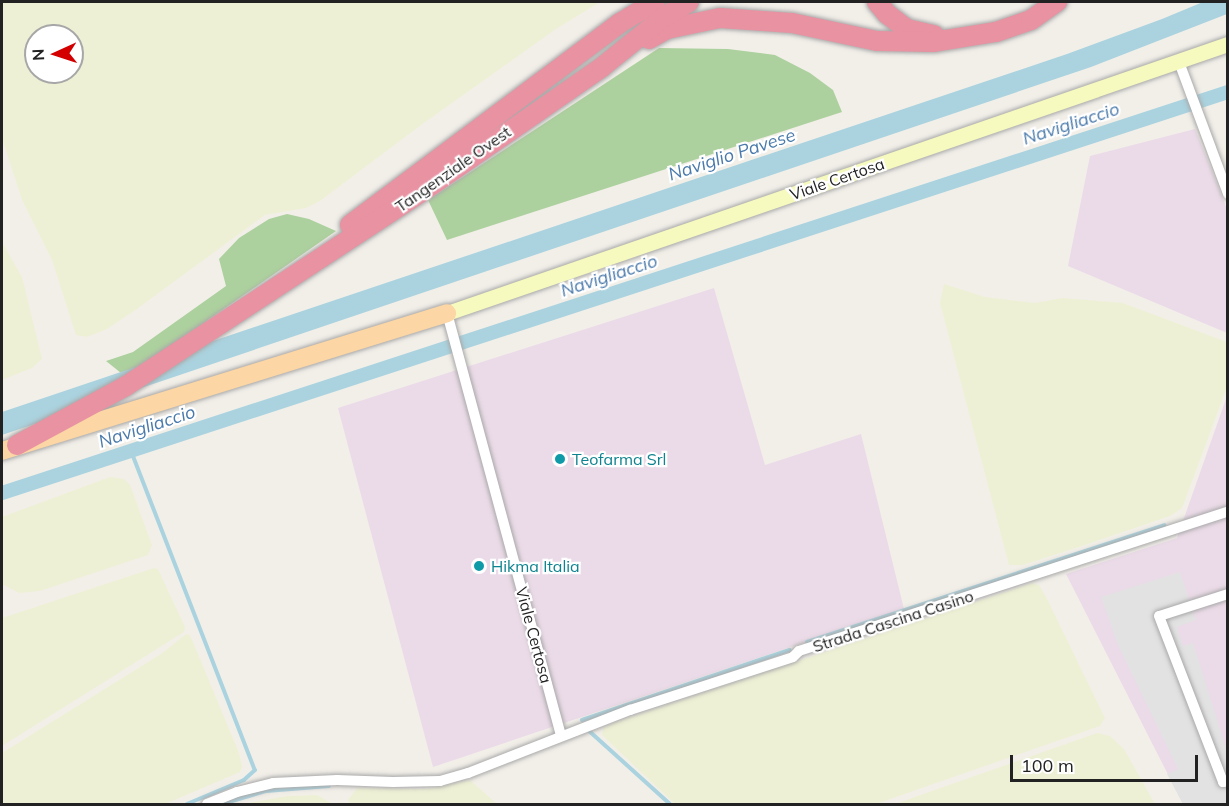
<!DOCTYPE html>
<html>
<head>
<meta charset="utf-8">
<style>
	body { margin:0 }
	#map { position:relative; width:1229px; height:806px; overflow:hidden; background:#f2efe9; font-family:Mulish,sans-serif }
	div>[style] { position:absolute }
	.industrial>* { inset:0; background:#ebdbe8 }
	.farmland>* { inset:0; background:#eef0d5 }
	.forest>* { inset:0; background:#add19e }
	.parking>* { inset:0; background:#e2e2e2 }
	.water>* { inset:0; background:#aad3df }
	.stream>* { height:4px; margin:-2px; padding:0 2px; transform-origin:2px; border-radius:2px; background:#aad3df }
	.canal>* { height:14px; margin:-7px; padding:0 7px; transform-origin:7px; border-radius:7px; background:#aad3df }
	.roads { filter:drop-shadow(0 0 2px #a9a9a9) drop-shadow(0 0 2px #a9a9a9) }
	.street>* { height:10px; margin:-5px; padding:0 5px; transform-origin:5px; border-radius:5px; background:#fff }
	.secondary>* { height:15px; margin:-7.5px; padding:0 7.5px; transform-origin:7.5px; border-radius:7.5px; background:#f7fabf }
	.primary>* { height:18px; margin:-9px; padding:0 9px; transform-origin:9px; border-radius:9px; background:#fcd6a4 }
	.highway>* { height:20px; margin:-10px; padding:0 10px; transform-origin:10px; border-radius:10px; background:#e892a2 }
	.dots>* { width:16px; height:16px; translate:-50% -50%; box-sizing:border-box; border:3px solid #fff; border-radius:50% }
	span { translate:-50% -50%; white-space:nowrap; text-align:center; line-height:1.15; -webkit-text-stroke:4.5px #fff; paint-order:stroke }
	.street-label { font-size:16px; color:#222 }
	.culture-label { font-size:16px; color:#0d838f }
	.left { translate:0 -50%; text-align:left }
	.water-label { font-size:18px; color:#4a7aab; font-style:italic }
	.frame { position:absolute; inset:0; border:3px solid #222; pointer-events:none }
	.north { position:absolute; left:24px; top:24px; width:60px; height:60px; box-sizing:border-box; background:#fff; border:2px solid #a7a7a7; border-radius:50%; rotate:267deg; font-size:16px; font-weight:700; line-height:24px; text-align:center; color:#222 }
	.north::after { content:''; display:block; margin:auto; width:21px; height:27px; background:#d40000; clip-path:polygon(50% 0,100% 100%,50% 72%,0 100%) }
	.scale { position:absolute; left:1010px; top:755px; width:188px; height:27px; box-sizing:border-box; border:3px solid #222; border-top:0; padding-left:8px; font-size:18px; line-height:21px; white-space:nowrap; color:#222; -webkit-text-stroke:4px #fff; paint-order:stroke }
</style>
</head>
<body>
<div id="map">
	<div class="industrial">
		<div style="clip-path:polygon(1195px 129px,1227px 209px,1227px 333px,1068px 266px,1090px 156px)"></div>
		<div style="clip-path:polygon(714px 288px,765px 465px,861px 434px,904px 609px,433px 767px,338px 408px)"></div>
		<div style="clip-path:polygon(1227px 396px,1227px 804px,1183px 804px,1066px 574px,1177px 538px)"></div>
	</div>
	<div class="farmland">
		<div style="clip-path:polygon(evenodd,2px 2px,600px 2px,556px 29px,421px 125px,320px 201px,306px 208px,265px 215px,134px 311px,107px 329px,87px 337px,76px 335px,52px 260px,22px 200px,2px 138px,2px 2px,36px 36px,72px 36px,72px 72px,36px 72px,36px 36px)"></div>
		<div style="clip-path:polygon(2px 242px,22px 277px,42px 359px,32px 368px,2px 380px)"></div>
		<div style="clip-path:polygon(944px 284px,985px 297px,1035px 303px,1062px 298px,1123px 303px,1227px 342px,1227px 387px,1182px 508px,1170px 516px,1085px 545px,1023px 565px,1009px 565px,940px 303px)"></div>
		<div style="clip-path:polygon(110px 477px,124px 479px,130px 485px,152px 545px,148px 555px,40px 591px,19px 593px,2px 584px,2px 517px)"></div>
		<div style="clip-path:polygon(154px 568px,158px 569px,185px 627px,184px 632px,2px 746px,2px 618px)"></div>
		<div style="clip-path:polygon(1032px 583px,1039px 585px,1048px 601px,1105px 718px,1100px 726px,876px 804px,675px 804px,602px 735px,603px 728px,615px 722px)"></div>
		<div style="clip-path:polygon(186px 634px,190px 635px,239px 753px,242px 767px,240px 772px,165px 804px,2px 804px,2px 753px,161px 654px)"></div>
		<div style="clip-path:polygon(1097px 733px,1110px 736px,1124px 749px,1155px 804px,895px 804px)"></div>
		<div style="clip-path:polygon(470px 780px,497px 804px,350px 804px,348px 800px,357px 788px,426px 789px)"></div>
		<div style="clip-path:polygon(317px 795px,333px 804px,243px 804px,286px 796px)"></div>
	</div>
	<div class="forest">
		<div style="clip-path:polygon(659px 48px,728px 49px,775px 55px,810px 73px,833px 90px,842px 112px,447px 240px,428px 200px)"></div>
		<div style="clip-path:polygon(287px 214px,309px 219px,336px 231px,126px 377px,106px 361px,133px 352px,226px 286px,219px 259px,239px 238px,269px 219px)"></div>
	</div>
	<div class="parking">
		<div style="clip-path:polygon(1180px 572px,1196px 620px,1177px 627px,1183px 646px,1193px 643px,1227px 751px,1227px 804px,1183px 804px,1167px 774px,1178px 769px,1118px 645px,1101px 597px)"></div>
	</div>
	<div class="water">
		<div style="clip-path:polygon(1203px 2px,1227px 2px,1227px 14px,1091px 67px,2px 435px,2px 412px,1067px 54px,1162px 19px)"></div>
	</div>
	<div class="stream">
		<div style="left:131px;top:451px;width:342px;rotate:68.8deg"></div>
		<div style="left:255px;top:770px;width:15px;rotate:138deg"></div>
		<div style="left:244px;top:780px;width:62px;rotate:157.2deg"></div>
		<div style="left:807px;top:642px;width:376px;rotate:-18.1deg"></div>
		<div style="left:582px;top:720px;width:219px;rotate:-18.7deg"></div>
		<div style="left:588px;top:730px;width:110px;rotate:42.1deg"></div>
		<div style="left:222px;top:804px;width:46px;rotate:-16.5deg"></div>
		<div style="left:266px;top:791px;width:63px;rotate:-4.5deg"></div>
	</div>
	<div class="canal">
		<div style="left:2px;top:493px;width:1290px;rotate:-18.11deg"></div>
	</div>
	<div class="roads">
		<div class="street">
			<div style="left:1179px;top:62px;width:141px;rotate:69.6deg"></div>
			<div style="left:447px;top:313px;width:437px;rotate:74.9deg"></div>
			<div style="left:1228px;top:594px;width:72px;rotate:162.3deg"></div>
			<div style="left:1159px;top:616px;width:178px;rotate:68.9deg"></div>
			<div style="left:1223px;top:782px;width:5px;rotate:-11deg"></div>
			<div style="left:207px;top:804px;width:32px;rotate:-22deg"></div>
			<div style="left:237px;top:792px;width:37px;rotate:-14deg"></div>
			<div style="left:273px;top:783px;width:64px;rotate:-2.7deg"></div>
			<div style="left:337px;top:780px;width:56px;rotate:2deg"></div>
			<div style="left:393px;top:782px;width:47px;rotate:-1.2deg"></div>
			<div style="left:440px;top:781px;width:29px;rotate:-16deg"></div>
			<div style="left:468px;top:773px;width:174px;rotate:-21.3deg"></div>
			<div style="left:630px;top:710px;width:171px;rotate:-18deg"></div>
			<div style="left:793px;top:657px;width:8px;rotate:-45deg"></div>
			<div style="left:799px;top:651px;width:451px;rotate:-18deg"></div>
		</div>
		<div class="secondary">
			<div style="left:447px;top:313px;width:826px;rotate:-19.01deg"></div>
		</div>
		<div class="primary">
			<div style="left:2px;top:451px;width:466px;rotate:-17.2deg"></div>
		</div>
		<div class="highway">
			<div style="left:877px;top:2px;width:16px;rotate:50deg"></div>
			<div style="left:887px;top:14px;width:25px;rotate:37deg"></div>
			<div style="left:907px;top:29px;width:28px;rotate:13deg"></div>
			<div style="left:649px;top:39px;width:21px;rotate:-29deg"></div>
			<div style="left:667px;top:29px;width:54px;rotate:-11.7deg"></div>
			<div style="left:720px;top:18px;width:72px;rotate:4deg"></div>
			<div style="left:792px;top:23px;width:87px;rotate:12deg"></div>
			<div style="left:877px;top:41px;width:56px;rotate:1deg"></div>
			<div style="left:933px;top:42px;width:64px;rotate:-9deg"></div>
			<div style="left:996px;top:32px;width:37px;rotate:-19deg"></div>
			<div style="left:1031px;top:20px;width:32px;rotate:-35deg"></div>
			<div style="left:350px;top:225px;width:337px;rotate:-36.8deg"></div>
			<div style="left:620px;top:23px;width:41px;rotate:-31deg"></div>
			<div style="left:17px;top:445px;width:124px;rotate:-28.4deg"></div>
			<div style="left:126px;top:386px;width:359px;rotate:-33.3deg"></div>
			<div style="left:426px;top:189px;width:214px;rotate:-34.7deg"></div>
			<div style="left:602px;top:67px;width:80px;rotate:-38.9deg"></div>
			<div style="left:664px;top:17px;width:29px;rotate:-31deg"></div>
		</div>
	</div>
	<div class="dots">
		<div style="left:560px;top:459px;background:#0f9aa8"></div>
		<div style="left:479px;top:566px;background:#0f9aa8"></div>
	</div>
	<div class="street-label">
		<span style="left:453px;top:169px;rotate:-35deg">Tangenziale Ovest</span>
		<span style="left:837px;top:179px;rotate:-19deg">Viale Certosa</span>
		<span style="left:893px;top:621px;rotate:-18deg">Strada Cascina Casino</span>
		<span style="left:534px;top:635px;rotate:75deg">Viale Certosa</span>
	</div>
	<div class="culture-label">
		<span class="left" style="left:572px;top:459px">Teofarma Srl</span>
		<span class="left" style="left:491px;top:566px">Hikma Italia</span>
	</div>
	<div class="water-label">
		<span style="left:1071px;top:124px;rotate:-18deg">Navigliaccio</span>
		<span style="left:732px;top:155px;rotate:-18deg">Naviglio Pavese</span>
		<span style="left:609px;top:276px;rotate:-18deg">Navigliaccio</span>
		<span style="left:147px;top:427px;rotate:-18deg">Navigliaccio</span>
	</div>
	<div class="frame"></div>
	<div class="north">N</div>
	<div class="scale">100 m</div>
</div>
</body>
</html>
